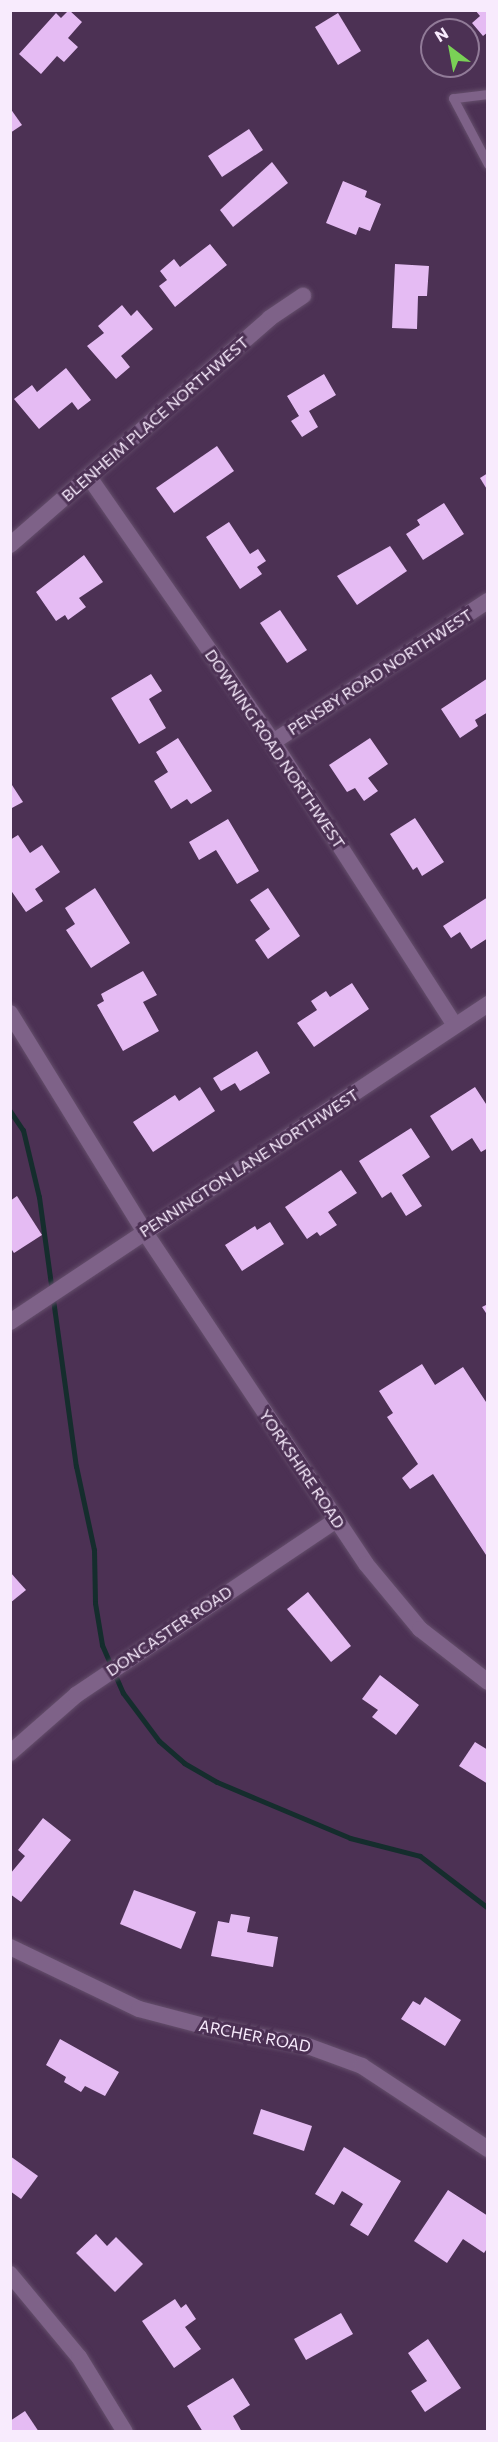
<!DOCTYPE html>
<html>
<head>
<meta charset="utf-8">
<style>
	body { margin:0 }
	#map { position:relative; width:498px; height:2442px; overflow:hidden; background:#4c3154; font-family:Commissioner,sans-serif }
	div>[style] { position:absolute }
	.stream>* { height:5px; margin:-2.5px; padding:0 2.5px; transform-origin:2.5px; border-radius:2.5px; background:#152d2d }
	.building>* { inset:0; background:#e5bbf3 }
	.roads { filter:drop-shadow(0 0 2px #654f6c) drop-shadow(0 0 2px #654f6c) }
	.service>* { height:9px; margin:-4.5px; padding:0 4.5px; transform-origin:4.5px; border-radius:4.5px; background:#7e6288 }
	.minor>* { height:16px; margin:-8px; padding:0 8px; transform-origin:8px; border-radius:8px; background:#7e6288 }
	.tertiary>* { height:16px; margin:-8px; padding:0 8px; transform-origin:8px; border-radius:8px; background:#7e6288 }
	span { translate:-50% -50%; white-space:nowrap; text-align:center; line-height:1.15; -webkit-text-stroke:6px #4c3154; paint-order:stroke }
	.street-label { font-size:16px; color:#f8ebfd }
	.frame { position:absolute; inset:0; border:12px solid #f8ebfd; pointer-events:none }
	.north { position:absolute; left:420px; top:18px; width:60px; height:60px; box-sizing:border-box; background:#4c3154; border:2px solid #917b98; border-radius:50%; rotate:328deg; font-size:16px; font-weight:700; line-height:24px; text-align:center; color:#f8ebfd }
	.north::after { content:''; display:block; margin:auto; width:21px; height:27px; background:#7ad156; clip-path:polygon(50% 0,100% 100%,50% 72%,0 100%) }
</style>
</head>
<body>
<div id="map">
	<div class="stream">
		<div style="left:10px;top:1111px;width:23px;rotate:56deg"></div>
		<div style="left:23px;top:1130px;width:69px;rotate:76.6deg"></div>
		<div style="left:39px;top:1197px;width:272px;rotate:82.2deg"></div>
		<div style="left:76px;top:1466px;width:86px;rotate:77.9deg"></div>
		<div style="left:94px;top:1550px;width:53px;rotate:88.9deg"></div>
		<div style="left:95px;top:1603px;width:43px;rotate:80.5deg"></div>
		<div style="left:102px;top:1645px;width:52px;rotate:66.4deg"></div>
		<div style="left:123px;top:1693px;width:60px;rotate:53.1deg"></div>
		<div style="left:159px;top:1741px;width:33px;rotate:41deg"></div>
		<div style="left:184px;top:1763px;width:38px;rotate:30deg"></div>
		<div style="left:217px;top:1782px;width:144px;rotate:22.8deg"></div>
		<div style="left:350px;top:1838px;width:72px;rotate:14.4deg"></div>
		<div style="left:420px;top:1856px;width:86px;rotate:37.4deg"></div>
	</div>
	<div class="building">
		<div style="clip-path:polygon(69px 10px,82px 22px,68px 38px,78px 47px,64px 62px,57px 56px,41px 74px,19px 54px,56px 13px,61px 18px)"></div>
		<div style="clip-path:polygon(475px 10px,488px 10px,488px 32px,483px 36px,472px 23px,480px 16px)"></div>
		<div style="clip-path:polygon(338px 13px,361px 51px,338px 65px,315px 27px)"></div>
		<div style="clip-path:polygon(10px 108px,22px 125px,10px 133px)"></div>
		<div style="clip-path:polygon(249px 129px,263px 150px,222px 177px,208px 156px)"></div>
		<div style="clip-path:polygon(272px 162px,288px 183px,233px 227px,220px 210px)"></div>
		<div style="clip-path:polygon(343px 181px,367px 191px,365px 197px,381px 204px,370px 231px,359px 227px,356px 235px,326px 223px)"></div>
		<div style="clip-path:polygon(210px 244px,227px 265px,175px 307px,159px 286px,167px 280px,160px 271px,174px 259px,180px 267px)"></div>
		<div style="clip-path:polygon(395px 264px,429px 266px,427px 296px,418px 296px,417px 329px,392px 328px)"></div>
		<div style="clip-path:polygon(122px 305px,131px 316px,137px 310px,153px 329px,121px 356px,130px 367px,116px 379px,87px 346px,104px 333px,98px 326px)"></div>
		<div style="clip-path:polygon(66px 368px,91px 400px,78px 410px,72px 402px,39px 429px,14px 399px,32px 385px,37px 392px)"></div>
		<div style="clip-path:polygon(324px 374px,336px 395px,309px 411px,318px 427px,302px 437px,291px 421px,299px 416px,287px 396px)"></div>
		<div style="clip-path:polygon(217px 446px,234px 471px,174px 513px,156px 488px)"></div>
		<div style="clip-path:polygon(488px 473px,488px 491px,480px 478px)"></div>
		<div style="clip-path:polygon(444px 503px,464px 534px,423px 560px,406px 534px,420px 525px,417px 520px)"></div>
		<div style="clip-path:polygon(229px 522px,250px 554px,258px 549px,266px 561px,257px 567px,262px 574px,240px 589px,206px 537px)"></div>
		<div style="clip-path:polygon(390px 546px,407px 571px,357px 605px,337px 576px)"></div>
		<div style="clip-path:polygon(84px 555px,103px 582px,79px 598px,86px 607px,68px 620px,65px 615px,56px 621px,36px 592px)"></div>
		<div style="clip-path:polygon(280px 610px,307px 650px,287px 663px,260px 623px)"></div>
		<div style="clip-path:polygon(151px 674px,162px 691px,149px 699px,166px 728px,139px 744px,111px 698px)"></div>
		<div style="clip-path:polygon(488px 678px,488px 712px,475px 720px,478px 726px,460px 738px,441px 709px)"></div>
		<div style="clip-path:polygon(178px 738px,212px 791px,191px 804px,187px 799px,171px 809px,154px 781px,168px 772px,156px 752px)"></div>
		<div style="clip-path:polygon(370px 738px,388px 764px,368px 778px,378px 791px,364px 801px,355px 788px,347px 792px,329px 765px)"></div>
		<div style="clip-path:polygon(10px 782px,23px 802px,10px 809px)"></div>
		<div style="clip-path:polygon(415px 818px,444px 862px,422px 876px,417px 867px,413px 870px,390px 834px)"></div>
		<div style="clip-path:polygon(228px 819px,259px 871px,237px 884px,216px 850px,199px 860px,189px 842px)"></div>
		<div style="clip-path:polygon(18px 835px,30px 853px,42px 845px,60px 872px,35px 889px,43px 901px,26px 912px,10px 889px,10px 840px)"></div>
		<div style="clip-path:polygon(95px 888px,130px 943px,91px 968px,66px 930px,75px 924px,65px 908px)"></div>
		<div style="clip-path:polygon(268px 888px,300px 936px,268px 959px,255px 940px,270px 929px,250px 900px)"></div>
		<div style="clip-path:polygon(488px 897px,488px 938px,471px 949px,460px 932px,451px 938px,443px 926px)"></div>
		<div style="clip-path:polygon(143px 971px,157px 995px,143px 1002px,159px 1031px,123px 1051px,97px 1005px,104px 1001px,101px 994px)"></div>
		<div style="clip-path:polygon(352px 983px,369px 1009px,314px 1047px,297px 1023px,317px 1010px,311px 1001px,326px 991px,330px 997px)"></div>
		<div style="clip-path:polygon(257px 1051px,270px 1073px,240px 1091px,235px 1083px,221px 1091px,213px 1078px)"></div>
		<div style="clip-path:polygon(200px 1087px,215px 1111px,153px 1152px,133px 1122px,175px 1095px,179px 1101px)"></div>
		<div style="clip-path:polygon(475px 1087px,488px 1107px,488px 1148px,481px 1152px,472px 1138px,452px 1151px,430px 1116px)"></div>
		<div style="clip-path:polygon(411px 1128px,430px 1157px,402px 1175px,422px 1206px,406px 1216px,391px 1192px,382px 1198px,359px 1161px)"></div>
		<div style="clip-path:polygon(341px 1170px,357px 1193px,328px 1212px,337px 1225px,320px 1236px,317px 1232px,307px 1239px,285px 1207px)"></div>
		<div style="clip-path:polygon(17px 1196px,42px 1235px,14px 1253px,10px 1247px,10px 1201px)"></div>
		<div style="clip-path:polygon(270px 1222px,284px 1244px,242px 1271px,225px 1245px,255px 1226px,257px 1230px)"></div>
		<div style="clip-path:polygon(488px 1304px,488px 1316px,482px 1307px)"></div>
		<div style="clip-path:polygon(422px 1364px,435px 1385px,463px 1367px,488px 1405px,488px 1558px,433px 1474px,410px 1489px,402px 1478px,418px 1464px,387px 1417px,393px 1413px,379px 1391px)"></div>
		<div style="clip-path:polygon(10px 1572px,26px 1590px,10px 1603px)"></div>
		<div style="clip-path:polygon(308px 1592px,351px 1646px,331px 1662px,287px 1609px)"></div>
		<div style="clip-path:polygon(380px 1675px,419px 1705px,396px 1735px,372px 1717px,378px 1710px,362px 1699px)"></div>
		<div style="clip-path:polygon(475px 1742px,488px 1750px,488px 1784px,459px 1766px)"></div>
		<div style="clip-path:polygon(43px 1818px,71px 1840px,21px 1902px,10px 1894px,10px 1874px,25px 1856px,18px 1850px)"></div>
		<div style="clip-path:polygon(134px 1890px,196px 1912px,181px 1949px,120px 1924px)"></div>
		<div style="clip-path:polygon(231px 1914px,250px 1917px,247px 1932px,278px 1937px,273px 1967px,211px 1956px,218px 1921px,229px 1923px)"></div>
		<div style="clip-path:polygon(425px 1997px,461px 2020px,445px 2046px,401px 2019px,413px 2001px,420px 2005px)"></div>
		<div style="clip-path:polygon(60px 2039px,119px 2072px,105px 2096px,85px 2086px,81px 2092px,64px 2082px,66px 2077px,46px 2065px)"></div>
		<div style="clip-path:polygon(261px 2109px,312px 2126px,304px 2151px,253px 2134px)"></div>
		<div style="clip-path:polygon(344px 2147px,401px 2181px,368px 2236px,350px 2225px,363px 2204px,342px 2191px,334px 2205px,315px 2194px)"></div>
		<div style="clip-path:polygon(10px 2156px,38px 2176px,21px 2199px,10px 2191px)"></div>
		<div style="clip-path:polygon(448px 2190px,488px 2216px,488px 2247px,484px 2253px,463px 2239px,447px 2263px,414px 2241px)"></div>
		<div style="clip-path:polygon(96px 2234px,107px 2246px,116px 2237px,143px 2264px,115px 2292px,76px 2253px)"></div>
		<div style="clip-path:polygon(175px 2299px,181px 2308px,186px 2304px,196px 2319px,185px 2327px,201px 2349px,174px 2368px,142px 2321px)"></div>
		<div style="clip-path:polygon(341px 2313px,353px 2334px,306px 2360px,294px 2339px)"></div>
		<div style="clip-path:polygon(428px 2339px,461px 2388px,425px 2412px,411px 2391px,427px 2381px,408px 2353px)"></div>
		<div style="clip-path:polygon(233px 2378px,250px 2405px,233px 2416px,242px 2432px,203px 2432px,187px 2406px)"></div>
		<div style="clip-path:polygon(25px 2411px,39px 2432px,10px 2432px,10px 2421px)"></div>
	</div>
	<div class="roads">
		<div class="service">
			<div style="left:488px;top:94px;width:35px;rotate:173deg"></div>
			<div style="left:453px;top:98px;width:75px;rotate:62.1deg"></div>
		</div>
		<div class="minor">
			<div style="left:89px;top:477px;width:323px;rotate:55.2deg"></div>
			<div style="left:273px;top:742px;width:336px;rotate:57.3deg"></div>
			<div style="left:10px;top:545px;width:345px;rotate:-41.1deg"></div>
			<div style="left:270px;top:318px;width:40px;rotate:-34deg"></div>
			<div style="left:273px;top:742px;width:257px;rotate:-33.3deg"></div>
			<div style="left:10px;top:1013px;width:256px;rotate:58.4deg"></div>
			<div style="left:10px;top:1322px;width:574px;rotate:-33.63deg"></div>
			<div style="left:10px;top:1753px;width:88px;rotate:-41.3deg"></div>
			<div style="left:76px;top:1695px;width:313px;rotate:-33.9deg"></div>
			<div style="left:10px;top:2274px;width:108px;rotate:50.3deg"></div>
			<div style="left:79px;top:2357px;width:88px;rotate:58.5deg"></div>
		</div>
		<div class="tertiary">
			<div style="left:144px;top:1231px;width:400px;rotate:56.3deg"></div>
			<div style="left:366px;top:1564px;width:85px;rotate:50.3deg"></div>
			<div style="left:420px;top:1629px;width:86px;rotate:37.9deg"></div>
			<div style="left:10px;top:1947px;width:143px;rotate:25.7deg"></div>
			<div style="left:139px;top:2009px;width:71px;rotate:14.6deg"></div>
			<div style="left:208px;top:2027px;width:99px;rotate:10.5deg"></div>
			<div style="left:305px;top:2045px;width:61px;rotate:20.2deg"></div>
			<div style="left:362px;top:2066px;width:151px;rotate:33.4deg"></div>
		</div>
	</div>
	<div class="street-label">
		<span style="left:155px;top:419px;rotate:-41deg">BLENHEIM PLACE NORTHWEST</span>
		<span style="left:380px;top:672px;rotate:-33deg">PENSBY ROAD NORTHWEST</span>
		<span style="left:275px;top:749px;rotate:56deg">DOWNING ROAD NORTHWEST</span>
		<span style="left:249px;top:1163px;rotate:-33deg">PENNINGTON LANE NORTHWEST</span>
		<span style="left:302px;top:1469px;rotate:56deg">YORKSHIRE ROAD</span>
		<span style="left:169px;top:1631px;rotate:-34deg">DONCASTER ROAD</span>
		<span style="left:255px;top:2036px;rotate:11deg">ARCHER ROAD</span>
	</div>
	<div class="frame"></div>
	<div class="north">N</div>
</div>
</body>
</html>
